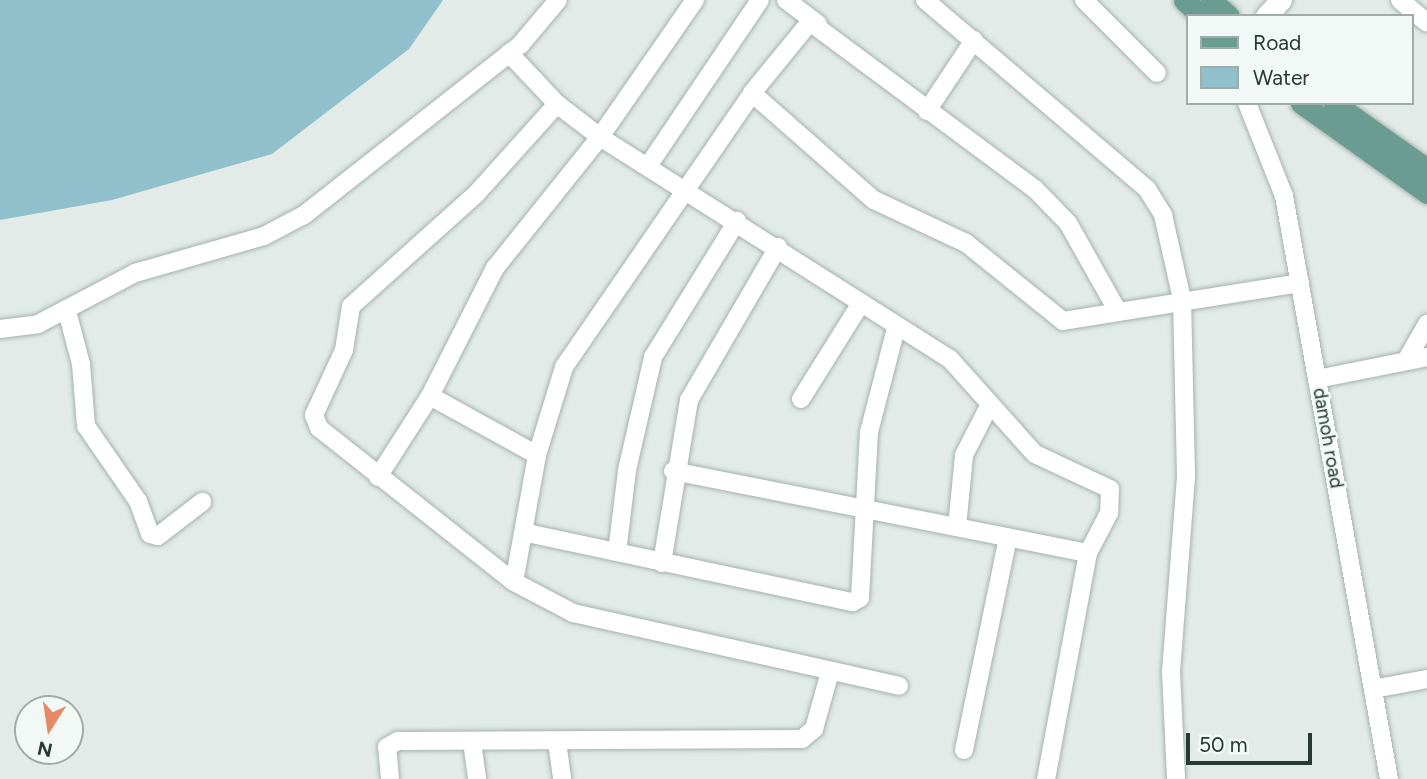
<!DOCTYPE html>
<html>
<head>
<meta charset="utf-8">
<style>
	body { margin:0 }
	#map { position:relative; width:1427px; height:779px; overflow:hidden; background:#e2ebe7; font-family:Figtree,sans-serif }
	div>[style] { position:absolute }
	.water>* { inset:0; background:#8fc0cb }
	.roads { filter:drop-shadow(0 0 2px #a5b2ae) drop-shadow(0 0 2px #a5b2ae) }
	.street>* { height:18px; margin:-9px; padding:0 9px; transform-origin:9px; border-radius:9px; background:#fff }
	.secondary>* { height:21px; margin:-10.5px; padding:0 10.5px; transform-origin:10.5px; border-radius:10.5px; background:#fff }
	.primary>* { height:21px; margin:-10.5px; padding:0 10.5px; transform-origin:10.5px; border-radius:10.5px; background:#6b9c91 }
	span { translate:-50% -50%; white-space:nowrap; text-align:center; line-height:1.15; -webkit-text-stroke:5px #f2f8f5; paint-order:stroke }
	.street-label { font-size:19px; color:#243a35 }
	.legend { position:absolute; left:1186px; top:14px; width:228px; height:91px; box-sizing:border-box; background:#f2f8f5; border:2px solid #a0aca8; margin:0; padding:9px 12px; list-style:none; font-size:21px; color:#243a35 }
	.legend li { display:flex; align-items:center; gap:14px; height:35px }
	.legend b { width:35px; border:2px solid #a0aca8 }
	.north { position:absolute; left:14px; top:695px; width:70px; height:70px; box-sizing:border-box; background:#f2f8f5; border:2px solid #a0aca8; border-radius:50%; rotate:192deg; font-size:19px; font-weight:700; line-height:28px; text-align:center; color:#243a35 }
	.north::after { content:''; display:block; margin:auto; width:24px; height:32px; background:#e58a66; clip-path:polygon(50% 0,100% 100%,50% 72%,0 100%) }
	.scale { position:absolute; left:1186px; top:733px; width:126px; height:32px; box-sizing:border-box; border:4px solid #243a35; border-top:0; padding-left:9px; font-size:21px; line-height:24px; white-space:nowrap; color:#243a35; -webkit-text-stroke:5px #f2f8f5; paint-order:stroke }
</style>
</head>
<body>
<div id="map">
	<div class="water">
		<div style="clip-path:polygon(0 0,443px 0,409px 49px,272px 154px,112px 200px,0 220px)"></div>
	</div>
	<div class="roads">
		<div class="street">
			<div style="left:786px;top:0;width:40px;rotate:37deg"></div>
			<div style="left:925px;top:0;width:292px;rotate:40.4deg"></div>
			<div style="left:1147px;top:189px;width:31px;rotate:58deg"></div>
			<div style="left:1163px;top:215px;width:86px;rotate:77.3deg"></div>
			<div style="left:1182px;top:299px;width:178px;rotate:88.7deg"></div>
			<div style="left:1186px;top:477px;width:196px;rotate:94.4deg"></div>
			<div style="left:1171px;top:672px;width:107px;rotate:87.3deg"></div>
			<div style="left:1084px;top:0;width:103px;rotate:45deg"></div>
			<div style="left:1400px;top:0;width:35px;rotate:40deg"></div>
			<div style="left:509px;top:53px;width:70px;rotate:46.7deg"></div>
			<div style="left:557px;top:104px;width:54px;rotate:37.5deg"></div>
			<div style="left:600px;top:137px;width:414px;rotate:32.4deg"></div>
			<div style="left:950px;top:359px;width:127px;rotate:48.2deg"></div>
			<div style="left:1035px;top:454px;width:83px;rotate:25deg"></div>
			<div style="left:1110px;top:489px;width:24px;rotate:92deg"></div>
			<div style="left:1109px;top:513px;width:45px;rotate:117.7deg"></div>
			<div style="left:1088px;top:553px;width:230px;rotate:100.5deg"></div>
			<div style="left:752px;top:93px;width:162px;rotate:41.3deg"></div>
			<div style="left:874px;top:200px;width:102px;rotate:25.1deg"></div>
			<div style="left:966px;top:243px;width:124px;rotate:38.8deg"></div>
			<div style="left:1063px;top:321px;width:240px;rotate:-9.1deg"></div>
			<div style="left:1247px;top:103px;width:100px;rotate:68.3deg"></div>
			<div style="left:1284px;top:196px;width:592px;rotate:79.79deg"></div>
			<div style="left:557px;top:104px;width:121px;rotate:132deg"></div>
			<div style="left:476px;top:194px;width:168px;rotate:138.1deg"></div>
			<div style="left:351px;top:306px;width:45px;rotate:99deg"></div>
			<div style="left:344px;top:350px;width:72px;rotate:114.8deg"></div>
			<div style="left:314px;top:415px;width:14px;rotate:69deg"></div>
			<div style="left:319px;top:428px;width:248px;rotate:38.3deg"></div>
			<div style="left:514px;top:582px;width:67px;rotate:27.7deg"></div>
			<div style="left:573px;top:613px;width:334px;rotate:12.6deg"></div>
			<div style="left:927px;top:111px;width:85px;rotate:-56.5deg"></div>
			<div style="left:648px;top:166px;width:200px;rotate:-56deg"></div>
			<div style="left:67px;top:311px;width:55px;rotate:75.2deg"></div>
			<div style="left:81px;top:364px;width:62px;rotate:85.4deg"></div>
			<div style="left:86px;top:426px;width:91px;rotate:55.3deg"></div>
			<div style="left:138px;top:501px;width:35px;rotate:70deg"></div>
			<div style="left:150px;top:534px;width:8px;rotate:14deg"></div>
			<div style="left:158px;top:536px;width:56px;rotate:-37.7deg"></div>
			<div style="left:0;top:329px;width:38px;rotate:-7deg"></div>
			<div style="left:38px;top:324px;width:110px;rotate:-27.7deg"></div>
			<div style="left:135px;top:273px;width:134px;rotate:-16deg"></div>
			<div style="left:264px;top:236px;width:45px;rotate:-27.7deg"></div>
			<div style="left:304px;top:215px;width:276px;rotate:-38.2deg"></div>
			<div style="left:521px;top:44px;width:57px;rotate:-49.9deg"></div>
			<div style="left:1406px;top:361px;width:43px;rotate:-60.4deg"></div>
			<div style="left:1317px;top:379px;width:112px;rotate:-11.3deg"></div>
			<div style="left:430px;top:396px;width:122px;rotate:28.9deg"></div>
			<div style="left:801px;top:399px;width:113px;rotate:-58deg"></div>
			<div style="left:673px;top:471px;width:423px;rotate:11.2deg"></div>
			<div style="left:378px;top:477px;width:96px;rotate:-57.3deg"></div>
			<div style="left:430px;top:396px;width:144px;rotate:-63.1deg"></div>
			<div style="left:495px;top:268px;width:168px;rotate:-51.3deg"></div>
			<div style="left:600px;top:137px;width:167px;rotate:-55.3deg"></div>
			<div style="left:957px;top:527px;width:72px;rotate:-84.4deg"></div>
			<div style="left:964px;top:455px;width:53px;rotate:-62.9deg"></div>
			<div style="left:527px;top:533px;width:333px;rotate:12deg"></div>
			<div style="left:853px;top:602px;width:8px;rotate:-30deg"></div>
			<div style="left:860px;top:598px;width:166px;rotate:-86.9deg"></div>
			<div style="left:869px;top:432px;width:107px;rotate:-75.4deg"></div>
			<div style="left:617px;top:552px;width:83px;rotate:-83deg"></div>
			<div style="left:627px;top:470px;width:116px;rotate:-77deg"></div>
			<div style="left:653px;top:357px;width:160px;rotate:-58.3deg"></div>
			<div style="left:662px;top:563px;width:165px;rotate:-80.6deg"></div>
			<div style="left:689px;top:400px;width:177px;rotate:-59.8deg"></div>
			<div style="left:514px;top:582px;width:129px;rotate:-79.7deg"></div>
			<div style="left:537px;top:455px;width:92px;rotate:-72.9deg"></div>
			<div style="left:564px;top:367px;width:332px;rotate:-55.5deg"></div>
			<div style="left:752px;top:93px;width:92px;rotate:-50.8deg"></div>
			<div style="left:810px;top:22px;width:280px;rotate:36.6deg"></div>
			<div style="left:1035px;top:189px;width:47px;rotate:45.9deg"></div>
			<div style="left:1068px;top:223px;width:100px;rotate:60.6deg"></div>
			<div style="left:1373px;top:689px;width:55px;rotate:-10.5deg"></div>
			<div style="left:472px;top:742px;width:37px;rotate:82deg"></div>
			<div style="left:557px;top:742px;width:37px;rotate:82deg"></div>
			<div style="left:964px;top:750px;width:217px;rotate:-78.3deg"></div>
			<div style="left:390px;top:779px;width:32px;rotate:-95deg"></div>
			<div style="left:387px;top:747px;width:13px;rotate:-29deg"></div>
			<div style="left:398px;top:741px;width:404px;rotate:-0.3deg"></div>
			<div style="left:802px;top:739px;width:16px;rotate:-40deg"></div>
			<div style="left:814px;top:729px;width:59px;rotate:-74.3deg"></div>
		</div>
		<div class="secondary">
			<div style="left:1266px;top:16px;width:22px;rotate:-47deg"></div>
		</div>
		<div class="primary">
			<div style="left:1184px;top:0;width:23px;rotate:43deg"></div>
			<div style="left:1211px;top:0;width:24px;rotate:42deg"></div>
			<div style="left:1301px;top:103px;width:155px;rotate:35.5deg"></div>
			<div style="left:1334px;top:103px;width:114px;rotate:35.4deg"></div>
		</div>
	</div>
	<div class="street-label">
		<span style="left:1328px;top:438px;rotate:80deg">damoh road</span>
	</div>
	<ul class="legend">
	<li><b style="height:9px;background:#6b9c91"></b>Road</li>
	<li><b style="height:19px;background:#8fc0cb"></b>Water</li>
	</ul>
	<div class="north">N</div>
	<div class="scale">50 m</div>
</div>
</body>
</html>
